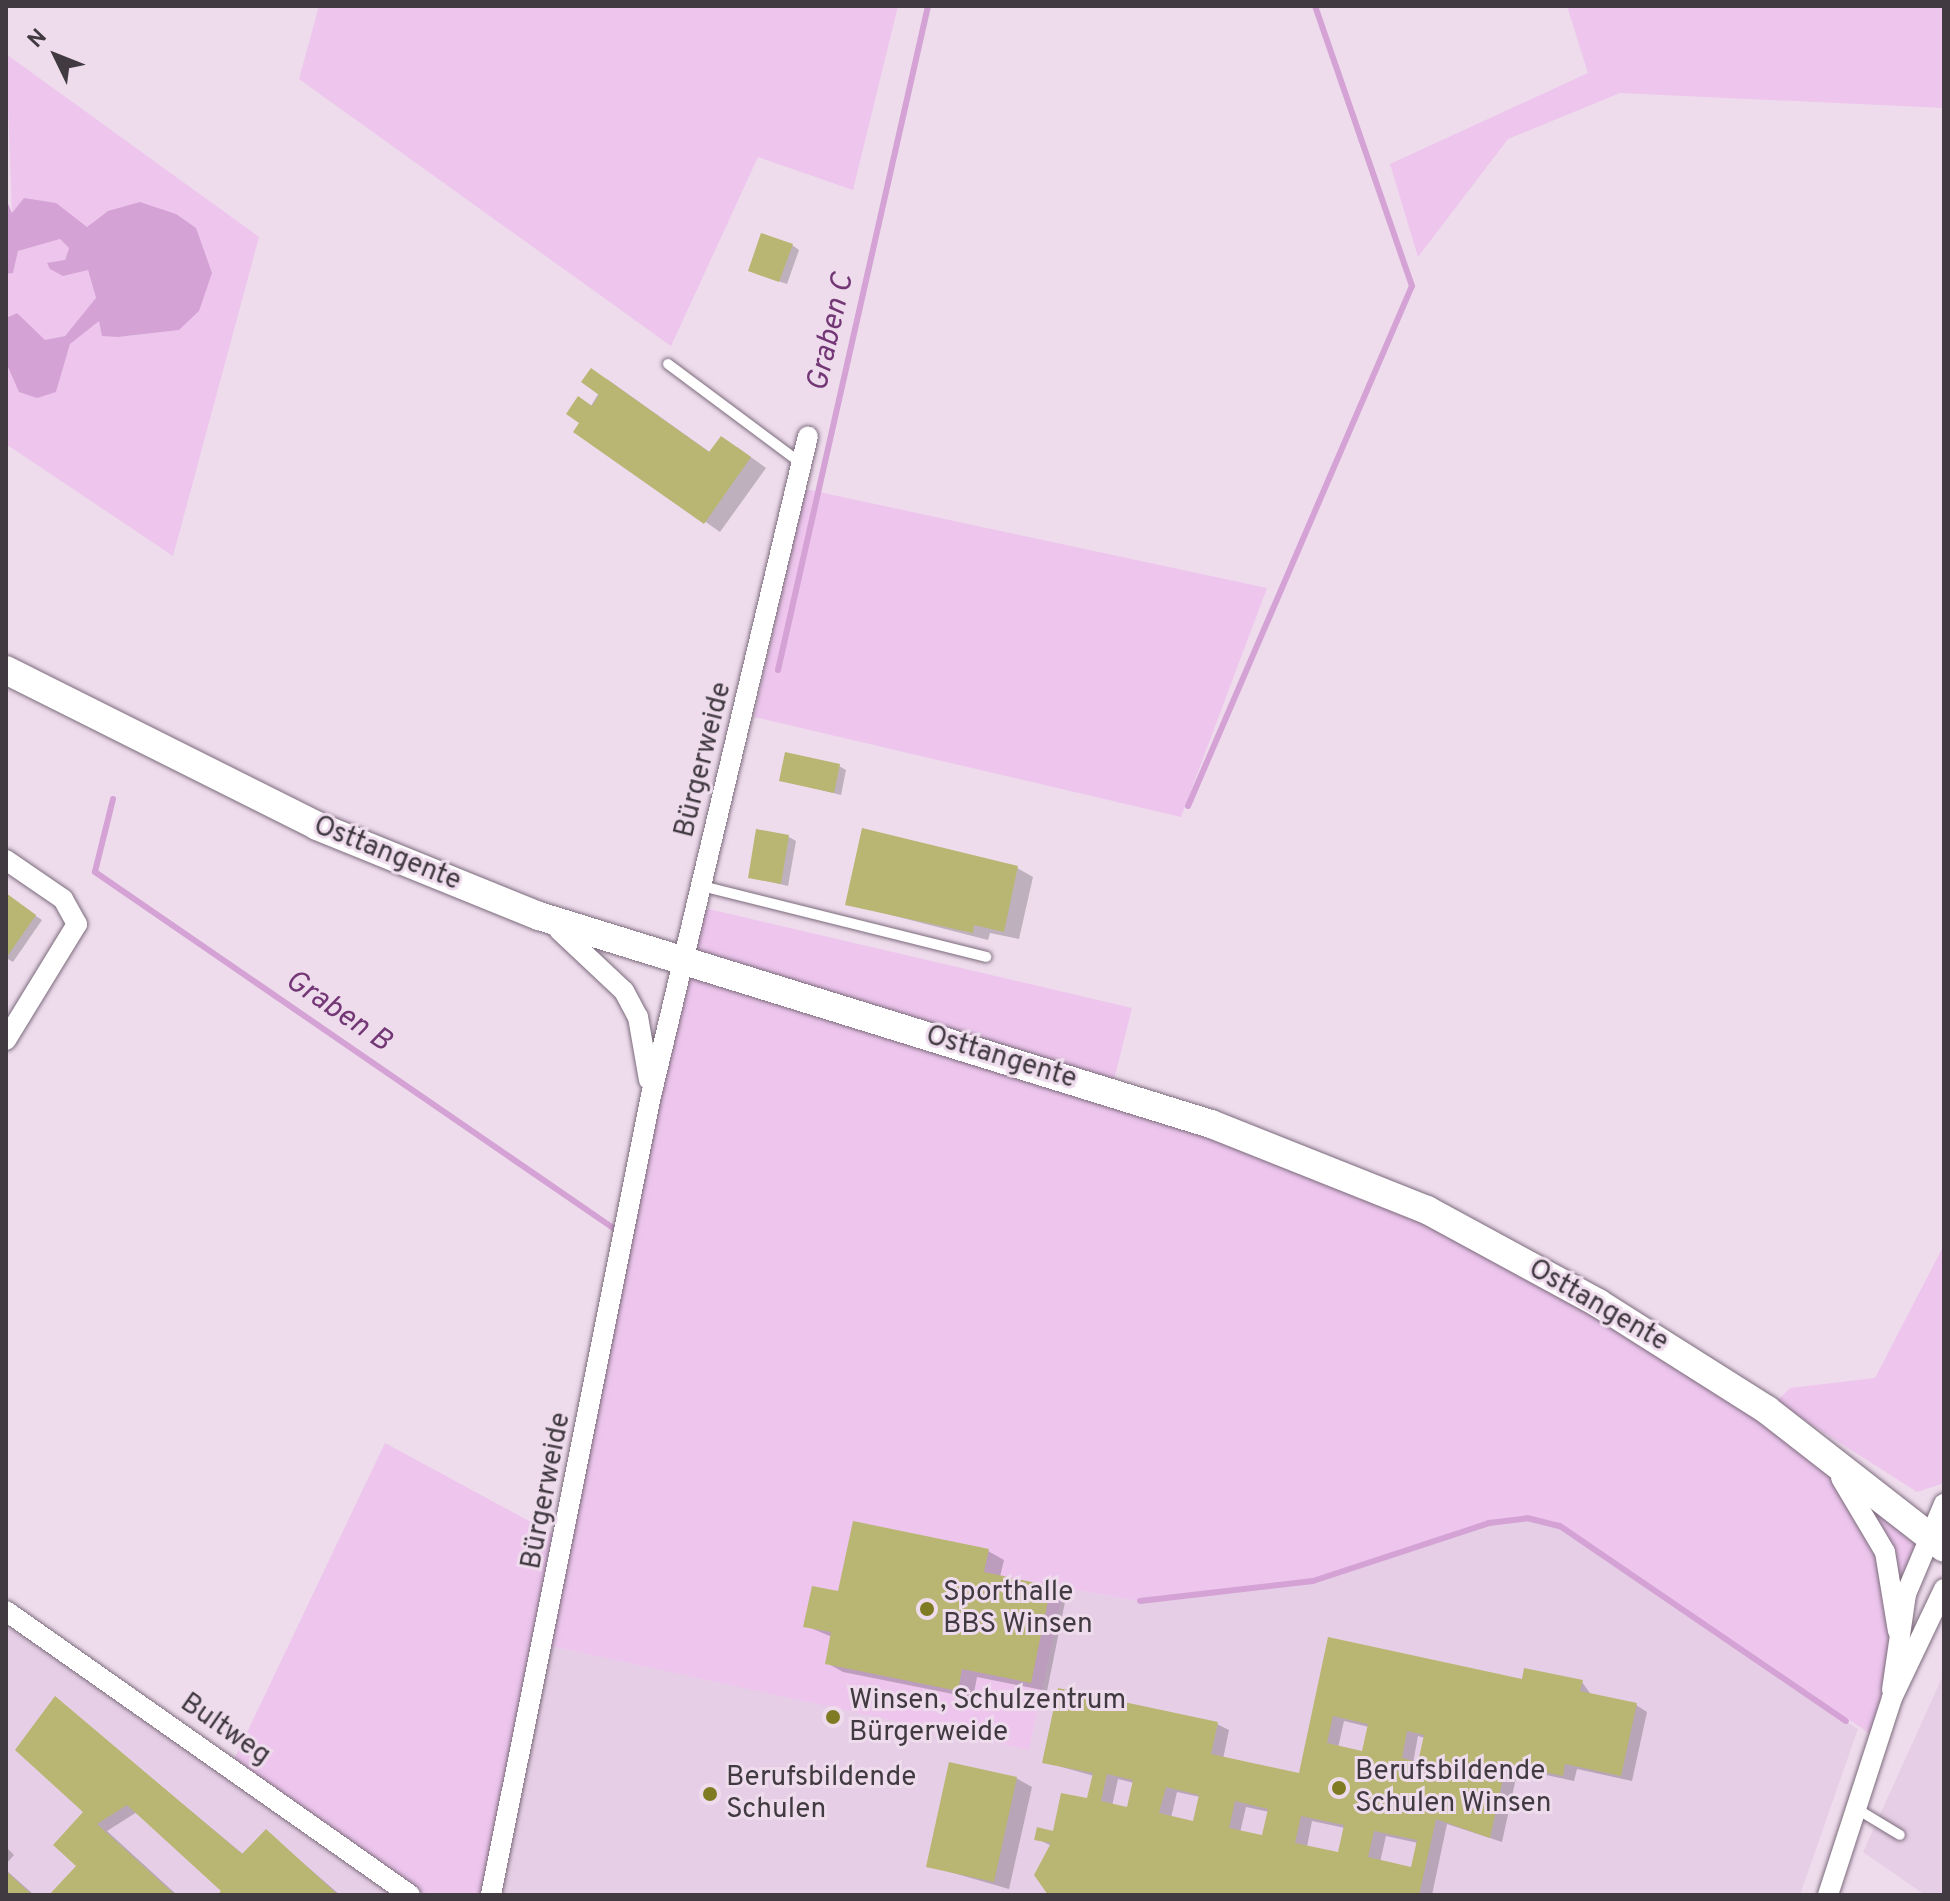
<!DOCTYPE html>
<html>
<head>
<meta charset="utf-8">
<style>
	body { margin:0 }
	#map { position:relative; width:1950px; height:1901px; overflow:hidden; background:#eedced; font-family:Overpass,sans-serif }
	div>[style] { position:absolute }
	.built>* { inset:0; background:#e6cfe6 }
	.green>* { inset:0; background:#edc5ed }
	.water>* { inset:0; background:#d4a2d4 }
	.shadow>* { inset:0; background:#0003 }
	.stream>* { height:6px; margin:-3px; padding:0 3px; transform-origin:3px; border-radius:3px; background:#d4a2d4 }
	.building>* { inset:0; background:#b8b672 }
	.roads { filter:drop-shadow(0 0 2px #7b6b7b) drop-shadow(0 0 2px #7b6b7b) }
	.service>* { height:10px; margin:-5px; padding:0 5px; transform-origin:5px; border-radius:5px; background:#fff }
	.minor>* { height:20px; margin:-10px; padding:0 10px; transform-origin:10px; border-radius:10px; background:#fff }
	.secondary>* { height:28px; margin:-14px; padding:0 14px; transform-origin:14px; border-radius:14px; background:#fff }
	.dots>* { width:22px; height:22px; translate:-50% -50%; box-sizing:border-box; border:4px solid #eedced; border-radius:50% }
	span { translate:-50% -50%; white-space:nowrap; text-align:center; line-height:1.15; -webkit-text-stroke:6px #eedced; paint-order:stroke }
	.street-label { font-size:28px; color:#413a41 }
	.poi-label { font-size:28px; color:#413a41 }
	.left { translate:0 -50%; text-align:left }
	.water-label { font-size:30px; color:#733775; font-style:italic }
	.frame { position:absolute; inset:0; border:8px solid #413a41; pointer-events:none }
	.north { position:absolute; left:16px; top:16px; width:80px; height:80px; -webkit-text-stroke:6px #eedced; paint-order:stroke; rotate:313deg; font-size:22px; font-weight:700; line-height:32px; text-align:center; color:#413a41 }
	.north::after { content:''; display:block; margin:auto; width:28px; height:36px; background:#413a41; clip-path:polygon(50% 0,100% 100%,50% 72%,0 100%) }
</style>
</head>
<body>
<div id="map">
	<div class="built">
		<div style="clip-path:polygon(1527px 1518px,1560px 1526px,1858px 1729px,1800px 1895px,491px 1895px,546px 1645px,1029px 1749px,1064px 1588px,1140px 1601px,1313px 1581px,1489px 1523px)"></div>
		<div style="clip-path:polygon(6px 1611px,410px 1895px,6px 1895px)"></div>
		<div style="clip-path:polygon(1944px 1673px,1944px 1895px,1925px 1895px,1863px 1852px)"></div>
	</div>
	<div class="green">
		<div style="clip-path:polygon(319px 6px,898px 6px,853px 190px,758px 157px,671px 346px,299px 79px)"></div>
		<div style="clip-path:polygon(1567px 6px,1944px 6px,1944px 108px,1620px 93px,1508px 139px,1418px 257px,1390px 164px,1588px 73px)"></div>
		<div style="clip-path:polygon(6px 54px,259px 237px,173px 556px,6px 444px,6px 338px,8px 367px,56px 392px,70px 344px,86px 328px,100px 320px,118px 337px,179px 330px,199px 311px,108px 211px,87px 227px,12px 214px)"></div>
		<div style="clip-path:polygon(60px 239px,69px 248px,65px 260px,88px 270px,96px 299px,65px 336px,44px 341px,17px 313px,6px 318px,6px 274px,13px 273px,18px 251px)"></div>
		<div style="clip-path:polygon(805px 489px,1267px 588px,1181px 817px,754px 717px)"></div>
		<div style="clip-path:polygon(696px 906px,1132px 1008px,1111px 1092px,1211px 1124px,1598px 1303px,1931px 1537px,1878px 1739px,1560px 1527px,1527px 1518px,1488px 1523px,1313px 1581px,1140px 1601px,1064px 1588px,1029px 1750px,546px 1645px,491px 1895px,411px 1895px,230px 1768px,385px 1443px,566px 1541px)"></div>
		<div style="clip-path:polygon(1944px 1245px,1944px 1483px,1917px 1492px,1776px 1402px,1790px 1388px,1875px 1378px)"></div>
	</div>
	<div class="water">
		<div style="clip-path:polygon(24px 198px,56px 203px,87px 227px,108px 211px,140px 202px,176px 214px,196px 228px,212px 273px,199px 311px,179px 330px,118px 337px,102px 336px,99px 321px,70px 344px,56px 392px,37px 398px,19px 392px,8px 367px,6px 318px,17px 313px,45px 340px,65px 336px,96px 298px,88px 270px,63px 276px,50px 269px,47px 263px,65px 260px,69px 248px,60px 239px,18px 251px,13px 273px,6px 274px,6px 199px,12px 213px)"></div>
	</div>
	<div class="shadow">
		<div style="clip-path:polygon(792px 245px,799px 250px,787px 284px,757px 274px)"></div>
		<div style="clip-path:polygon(607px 379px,711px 453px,737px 447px,766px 468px,720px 532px,576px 431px)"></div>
		<div style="clip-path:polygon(839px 766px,846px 770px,841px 795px,781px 780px)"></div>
		<div style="clip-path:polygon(789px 837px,796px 841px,788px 886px,750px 877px)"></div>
		<div style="clip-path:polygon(1017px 868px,1033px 877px,1019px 939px,990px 933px,988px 940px,848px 904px)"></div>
		<div style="clip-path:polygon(6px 896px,42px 920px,13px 962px,6px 958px)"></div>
		<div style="clip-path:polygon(988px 1551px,1004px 1560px,1000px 1577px,1066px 1597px,1047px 1691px,977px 1677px,973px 1698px,843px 1672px,827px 1663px,832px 1637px,806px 1626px)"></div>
		<div style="clip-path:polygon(evenodd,1329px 1640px,1523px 1681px,1582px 1682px,1592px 1696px,1636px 1705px,1647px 1712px,1632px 1781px,1577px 1769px,1574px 1781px,1518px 1769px,1502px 1842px,1447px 1824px,1432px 1895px,1050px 1895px,1052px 1846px,1037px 1839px,1055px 1833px,1089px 1801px,1094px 1776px,1044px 1762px,1217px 1724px,1229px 1730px,1223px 1759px,1300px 1775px,1329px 1640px,1344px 1721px,1369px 1727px,1363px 1753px,1338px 1748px,1344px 1721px,1329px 1640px,1418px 1736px,1425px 1738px,1420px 1764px,1413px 1763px,1418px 1736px,1329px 1640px,1118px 1779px,1134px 1783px,1128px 1809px,1112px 1806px,1118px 1779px,1329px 1640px,1177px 1792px,1200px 1797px,1194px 1823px,1171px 1818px,1177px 1792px,1329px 1640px,1246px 1807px,1269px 1812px,1264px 1838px,1240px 1833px,1246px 1807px,1329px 1640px,1312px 1821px,1345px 1828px,1339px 1854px,1307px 1847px,1312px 1821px,1329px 1640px,1386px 1836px,1418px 1843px,1413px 1869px,1380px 1862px,1386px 1836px)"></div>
		<div style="clip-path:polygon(55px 1698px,244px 1855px,266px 1831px,340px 1895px,220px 1895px,224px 1891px,137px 1812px,107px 1831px,177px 1895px,52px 1895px,79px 1866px,86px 1811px)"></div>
		<div style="clip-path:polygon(1016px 1778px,1032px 1787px,1009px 1889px,929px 1866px)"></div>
		<div style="clip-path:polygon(6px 1847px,14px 1855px,6px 1864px)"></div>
		<div style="clip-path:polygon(6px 1870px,34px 1895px,6px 1895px)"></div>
	</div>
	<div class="stream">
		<div style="left:778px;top:670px;width:681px;rotate:-77.27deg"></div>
		<div style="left:113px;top:799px;width:75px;rotate:103.9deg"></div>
		<div style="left:95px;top:872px;width:632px;rotate:34.49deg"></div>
		<div style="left:1188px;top:806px;width:566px;rotate:-66.7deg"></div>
		<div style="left:1412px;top:286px;width:296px;rotate:-109.1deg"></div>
		<div style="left:1140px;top:1601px;width:174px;rotate:-6.6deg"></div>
		<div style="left:1313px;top:1581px;width:185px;rotate:-18.2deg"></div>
		<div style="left:1489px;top:1523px;width:38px;rotate:-7deg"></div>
		<div style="left:1527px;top:1518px;width:34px;rotate:14deg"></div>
		<div style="left:1560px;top:1526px;width:346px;rotate:34.3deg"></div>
	</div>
	<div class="building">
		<div style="clip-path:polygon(761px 233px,793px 244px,779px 282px,748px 271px)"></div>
		<div style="clip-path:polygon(591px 368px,709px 452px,721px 436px,751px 457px,704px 524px,573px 432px,579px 423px,566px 414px,578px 396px,592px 406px,599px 395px,581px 382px)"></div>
		<div style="clip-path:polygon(785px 752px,840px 764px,834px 793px,779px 781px)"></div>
		<div style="clip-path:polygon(862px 828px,1018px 866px,1004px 932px,974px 925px,973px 933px,845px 905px)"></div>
		<div style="clip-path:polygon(756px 829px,789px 835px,781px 884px,748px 878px)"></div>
		<div style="clip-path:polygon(6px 893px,36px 915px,6px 958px)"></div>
		<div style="clip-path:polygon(853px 1521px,989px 1549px,984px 1572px,1051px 1586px,1031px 1683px,962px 1669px,958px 1691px,825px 1664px,831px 1632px,803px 1627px,812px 1586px,838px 1591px)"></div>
		<div style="clip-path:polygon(evenodd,1328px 1637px,1522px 1679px,1524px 1668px,1583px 1680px,1580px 1691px,1637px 1703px,1621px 1776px,1565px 1764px,1563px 1776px,1506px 1764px,1490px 1838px,1436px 1819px,1419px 1895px,1048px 1895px,1034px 1875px,1051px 1843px,1034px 1840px,1037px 1827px,1053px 1831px,1061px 1793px,1087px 1798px,1093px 1773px,1042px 1763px,1058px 1688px,1218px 1722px,1211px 1754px,1299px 1773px,1328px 1637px,1333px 1716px,1368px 1724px,1362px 1751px,1327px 1743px,1333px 1716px,1328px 1637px,1407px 1731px,1424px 1735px,1418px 1762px,1402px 1758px,1407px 1731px,1328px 1637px,1107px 1774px,1133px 1780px,1127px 1807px,1101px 1801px,1107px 1774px,1328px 1637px,1166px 1787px,1199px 1795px,1193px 1821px,1159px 1813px,1166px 1787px,1328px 1637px,1235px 1801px,1268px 1809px,1262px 1835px,1229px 1828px,1235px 1801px,1328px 1637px,1301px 1816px,1344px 1825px,1338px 1852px,1295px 1843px,1301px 1816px,1328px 1637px,1374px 1831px,1417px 1840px,1411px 1867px,1368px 1857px,1374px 1831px)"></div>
		<div style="clip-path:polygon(55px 1696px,242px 1854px,266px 1829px,338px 1895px,217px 1895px,221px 1891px,127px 1805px,97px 1824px,175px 1895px,49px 1895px,76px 1866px,53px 1845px,83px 1812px,15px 1750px)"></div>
		<div style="clip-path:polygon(949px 1762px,1017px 1777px,994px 1882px,926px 1867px)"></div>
		<div style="clip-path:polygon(6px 1871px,32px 1895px,6px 1895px)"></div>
	</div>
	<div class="roads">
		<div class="service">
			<div style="left:668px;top:364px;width:166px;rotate:36.7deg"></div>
			<div style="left:702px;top:886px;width:293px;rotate:14deg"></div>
			<div style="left:1857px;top:1809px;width:50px;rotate:31.2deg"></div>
		</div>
		<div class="minor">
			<div style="left:6px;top:860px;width:69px;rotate:34.4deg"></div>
			<div style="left:63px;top:899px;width:29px;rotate:61deg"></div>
			<div style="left:77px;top:924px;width:136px;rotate:121.5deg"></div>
			<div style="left:559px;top:930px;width:89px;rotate:43.2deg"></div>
			<div style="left:624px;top:991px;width:30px;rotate:62deg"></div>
			<div style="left:638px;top:1017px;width:64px;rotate:80.1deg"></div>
			<div style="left:1841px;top:1478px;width:86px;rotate:59.3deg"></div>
			<div style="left:1885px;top:1552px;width:80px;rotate:80.7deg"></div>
			<div style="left:6px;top:1611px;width:494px;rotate:35.1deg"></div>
			<div style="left:1892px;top:1690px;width:97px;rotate:-81.7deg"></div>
			<div style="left:1906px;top:1594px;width:98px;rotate:-67.1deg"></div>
			<div style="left:491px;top:1895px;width:815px;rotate:-78.68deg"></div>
			<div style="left:651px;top:1096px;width:678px;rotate:-76.62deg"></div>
			<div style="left:1828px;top:1895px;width:207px;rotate:-72deg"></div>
			<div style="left:1892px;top:1698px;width:121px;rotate:-64.5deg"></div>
		</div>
		<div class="secondary">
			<div style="left:6px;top:670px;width:348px;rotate:26.6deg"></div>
			<div style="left:317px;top:826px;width:240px;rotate:22.1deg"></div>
			<div style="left:539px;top:916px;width:703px;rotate:17.2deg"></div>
			<div style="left:1211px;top:1124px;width:232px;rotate:21.7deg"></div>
			<div style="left:1427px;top:1210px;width:195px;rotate:28.5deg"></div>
			<div style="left:1598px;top:1303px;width:200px;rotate:32.3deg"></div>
			<div style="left:1767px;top:1410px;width:224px;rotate:37.9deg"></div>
		</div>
	</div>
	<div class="dots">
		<div style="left:927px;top:1609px;background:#7f7b22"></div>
		<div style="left:833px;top:1717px;background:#7f7b22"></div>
		<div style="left:1339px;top:1788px;background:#7f7b22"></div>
		<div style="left:710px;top:1794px;background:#7f7b22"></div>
	</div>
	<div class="street-label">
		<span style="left:704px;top:760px;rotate:-76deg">Bürgerweide</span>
		<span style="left:387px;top:854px;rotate:22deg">Osttangente</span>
		<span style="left:1001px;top:1058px;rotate:17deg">Osttangente</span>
		<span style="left:1598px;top:1306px;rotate:30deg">Osttangente</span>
		<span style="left:547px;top:1491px;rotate:-79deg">Bürgerweide</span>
		<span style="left:225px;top:1730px;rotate:35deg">Bultweg</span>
	</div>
	<div class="poi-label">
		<span class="left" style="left:943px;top:1609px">Sporthalle<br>BBS Winsen</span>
		<span class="left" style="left:849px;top:1717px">Winsen, Schulzentrum<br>Bürgerweide</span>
		<span class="left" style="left:1355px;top:1788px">Berufsbildende<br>Schulen Winsen</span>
		<span class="left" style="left:726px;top:1794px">Berufsbildende<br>Schulen</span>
	</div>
	<div class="water-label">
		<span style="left:832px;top:333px;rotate:-77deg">Graben C</span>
		<span style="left:337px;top:1012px;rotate:34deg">Graben B</span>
	</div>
	<div class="frame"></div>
	<div class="north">N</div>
</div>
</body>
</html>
